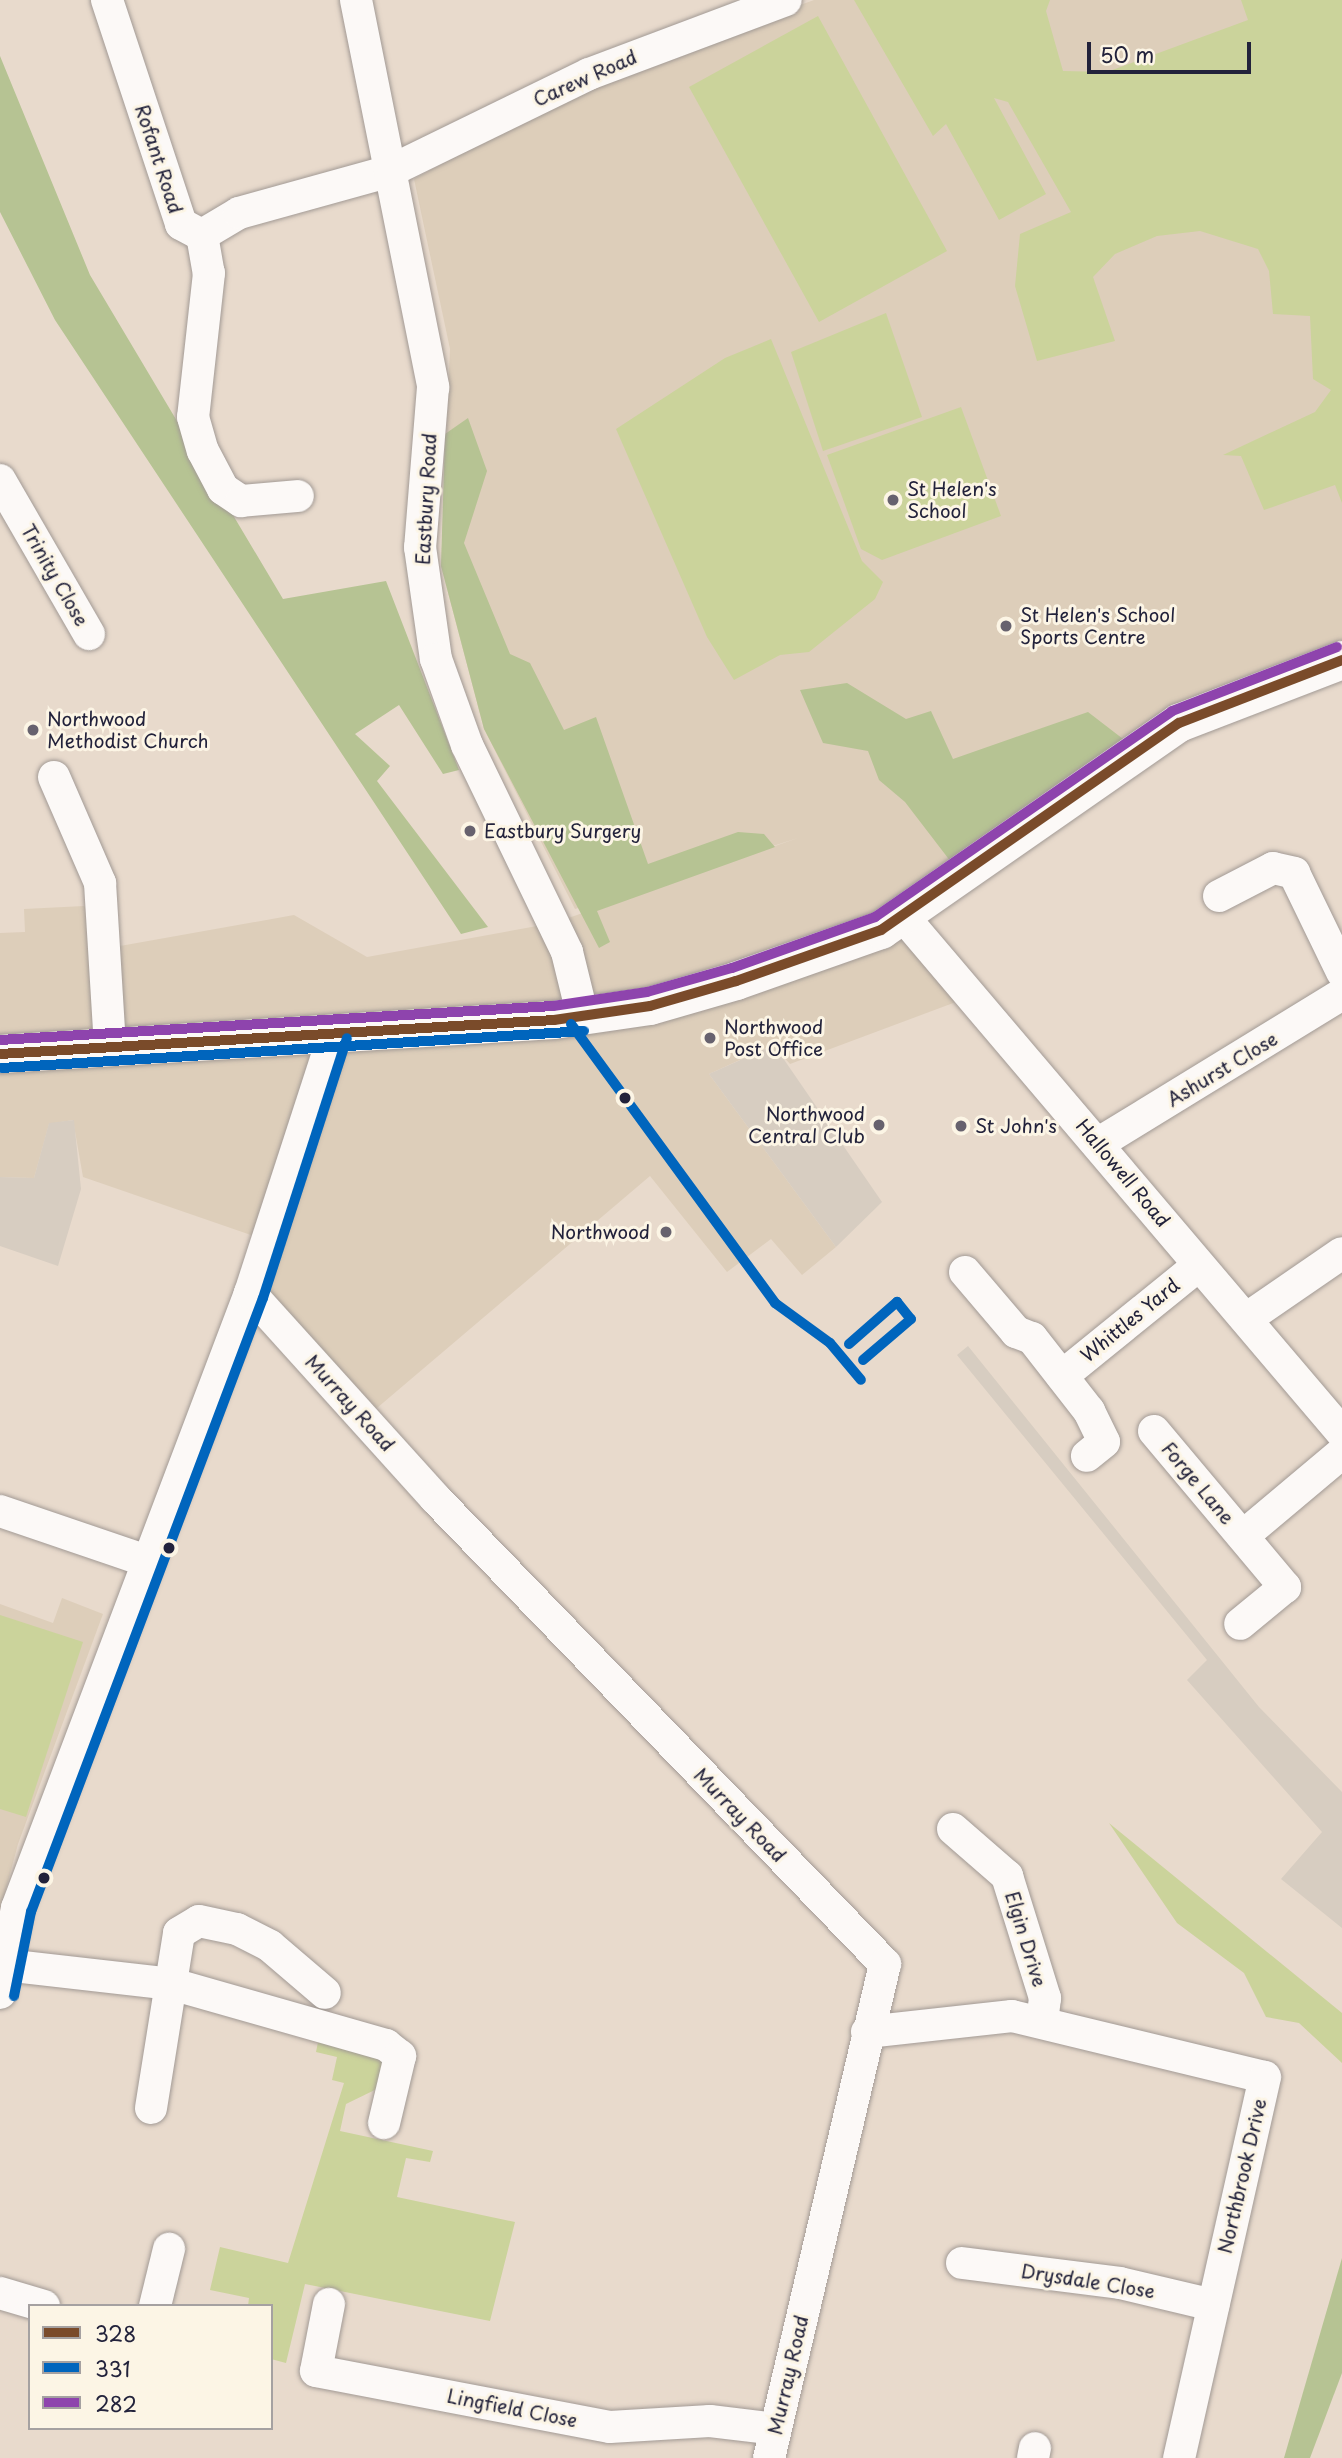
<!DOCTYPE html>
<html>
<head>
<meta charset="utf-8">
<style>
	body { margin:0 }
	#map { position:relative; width:1342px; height:2458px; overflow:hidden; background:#e8dacc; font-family:"Playpen Sans",sans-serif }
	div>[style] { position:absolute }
	.built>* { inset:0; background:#ddceba }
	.industrial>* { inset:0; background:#d7cdc1 }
	.green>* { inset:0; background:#cbd39b }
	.forest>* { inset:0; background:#b6c393 }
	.roads { filter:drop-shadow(0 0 2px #a29a95) drop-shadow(0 0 2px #a29a95) }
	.minor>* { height:32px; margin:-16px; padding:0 16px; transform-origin:16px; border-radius:16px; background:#fcf9f7 }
	.major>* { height:38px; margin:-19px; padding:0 19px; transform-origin:19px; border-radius:19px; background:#fcf9f7 }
	.bus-1>* { height:10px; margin:-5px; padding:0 5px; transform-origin:5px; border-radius:5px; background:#7a4b2a }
	.bus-2>* { height:10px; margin:-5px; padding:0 5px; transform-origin:5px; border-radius:5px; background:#0065bd }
	.bus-3>* { height:10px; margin:-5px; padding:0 5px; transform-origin:5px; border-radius:5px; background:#8e44ad }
	.dots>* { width:19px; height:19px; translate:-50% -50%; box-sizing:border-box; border:4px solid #fcf5e5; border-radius:50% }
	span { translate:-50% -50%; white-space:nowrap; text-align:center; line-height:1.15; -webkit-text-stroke:6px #fcf5e5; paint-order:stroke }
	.street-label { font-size:19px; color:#22223b }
	.poi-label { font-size:19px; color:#22223b }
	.left { translate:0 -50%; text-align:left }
	.right { translate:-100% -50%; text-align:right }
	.legend { position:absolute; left:28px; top:2304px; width:245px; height:126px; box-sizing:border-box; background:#fcf5e5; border:2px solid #a5a1a1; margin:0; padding:9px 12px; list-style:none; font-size:21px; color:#22223b }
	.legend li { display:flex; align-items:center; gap:14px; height:35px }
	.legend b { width:35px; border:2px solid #a5a1a1 }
	.scale { position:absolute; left:1087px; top:42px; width:164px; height:32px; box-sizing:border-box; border:4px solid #22223b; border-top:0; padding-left:9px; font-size:21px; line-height:24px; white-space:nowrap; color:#22223b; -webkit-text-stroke:5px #fcf5e5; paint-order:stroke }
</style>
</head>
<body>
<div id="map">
	<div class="built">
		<div style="clip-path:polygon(814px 0,1342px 0,1342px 649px,903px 896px,964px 999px,790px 1064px,773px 1045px,709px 1074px,836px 1247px,802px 1275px,771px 1239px,727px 1272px,650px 1176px,364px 1419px,250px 1293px,268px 1241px,83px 1177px,73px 1120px,49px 1124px,34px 1178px,0 1177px,0 933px,25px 932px,24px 909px,84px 906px,120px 946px,294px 915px,367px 957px,554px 923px,798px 838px,575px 909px,484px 729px,441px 566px,450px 349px,414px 179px,593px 81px)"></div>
		<div style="clip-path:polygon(62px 1598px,103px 1614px,18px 1844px,0 1911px,0 1604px,53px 1623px)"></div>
	</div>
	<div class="industrial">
		<div style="clip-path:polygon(774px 1045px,882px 1202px,836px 1247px,709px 1074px)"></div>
		<div style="clip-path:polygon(74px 1120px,81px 1189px,58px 1266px,0 1246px,0 1177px,34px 1178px,49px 1123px)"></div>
		<div style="clip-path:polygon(968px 1346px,1259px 1707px,1342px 1792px,1342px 1928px,1281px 1879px,1322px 1832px,1187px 1680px,1207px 1660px,957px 1355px)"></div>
	</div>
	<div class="green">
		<div style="clip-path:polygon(854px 0,1050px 0,1046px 11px,1063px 71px,1107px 72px,1248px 20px,1241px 0,1342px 0,1342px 503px,1335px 485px,1264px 510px,1241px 456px,1223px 455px,1315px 412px,1331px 390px,1313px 379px,1310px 316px,1273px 314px,1269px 271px,1258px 249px,1200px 231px,1157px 236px,1115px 254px,1093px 277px,1115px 341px,1037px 361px,1015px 286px,1020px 234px,1071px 212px,1008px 102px,994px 98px,1046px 194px,999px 220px,946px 124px,933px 136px)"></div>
		<div style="clip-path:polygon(818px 16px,947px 251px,819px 322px,689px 87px)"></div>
		<div style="clip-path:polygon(886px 313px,922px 417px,823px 451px,791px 352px)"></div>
		<div style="clip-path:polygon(771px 339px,862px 561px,883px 582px,875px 599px,809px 652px,780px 655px,734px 680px,707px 637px,616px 429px,725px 358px)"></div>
		<div style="clip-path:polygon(961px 407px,1001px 516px,882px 560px,861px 549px,827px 455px)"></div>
		<div style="clip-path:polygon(0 1615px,83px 1642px,26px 1817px,0 1809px)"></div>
		<div style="clip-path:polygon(1109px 1823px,1342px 2013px,1342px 2063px,1299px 2023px,1266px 2017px,1244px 1973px,1177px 1923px)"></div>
		<div style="clip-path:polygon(319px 2037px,379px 2054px,388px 2072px,385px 2085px,346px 2104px,340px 2131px,433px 2151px,430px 2162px,406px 2158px,397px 2197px,515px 2222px,490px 2321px,305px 2284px,286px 2363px,271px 2359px,271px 2306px,248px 2306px,249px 2298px,210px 2290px,220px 2247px,288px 2263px,344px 2083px,332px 2080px,337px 2057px,316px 2052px)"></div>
	</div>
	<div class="forest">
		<div style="clip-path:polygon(0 56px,90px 275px,283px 599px,386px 581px,459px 770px,443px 774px,399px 705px,355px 734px,390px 766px,377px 781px,488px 927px,461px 934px,55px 320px,0 212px)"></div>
		<div style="clip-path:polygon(468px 418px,487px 471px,464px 543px,510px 654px,530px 663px,564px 730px,596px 717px,648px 864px,738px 832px,764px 834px,775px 847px,597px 911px,610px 942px,599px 948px,484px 729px,441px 566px,445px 434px)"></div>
		<div style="clip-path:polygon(847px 683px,906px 719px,931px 711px,953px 759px,1088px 712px,1127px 742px,951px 862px,905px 802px,879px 780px,868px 751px,823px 743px,800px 690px)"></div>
		<div style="clip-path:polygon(1342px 2258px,1342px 2373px,1310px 2458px,1284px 2458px)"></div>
	</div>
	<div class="roads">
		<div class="minor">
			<div style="left:107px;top:0;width:236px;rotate:71.7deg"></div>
			<div style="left:181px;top:224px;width:24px;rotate:28deg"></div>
			<div style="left:202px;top:235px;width:43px;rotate:-30.7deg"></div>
			<div style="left:239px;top:213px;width:157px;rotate:-15.5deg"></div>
			<div style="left:390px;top:171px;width:221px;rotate:-26deg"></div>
			<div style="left:589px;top:74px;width:210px;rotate:-20.6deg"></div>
			<div style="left:356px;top:0;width:395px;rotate:78.7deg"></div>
			<div style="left:433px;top:387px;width:161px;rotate:94.6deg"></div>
			<div style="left:420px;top:547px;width:113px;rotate:81.9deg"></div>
			<div style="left:436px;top:659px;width:91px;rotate:70.2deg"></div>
			<div style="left:467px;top:745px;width:230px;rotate:64.2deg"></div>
			<div style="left:567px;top:952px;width:67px;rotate:76.2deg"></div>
			<div style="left:202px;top:235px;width:39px;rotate:80deg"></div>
			<div style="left:209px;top:273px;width:145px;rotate:96.3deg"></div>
			<div style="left:193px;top:417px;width:35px;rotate:74deg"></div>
			<div style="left:203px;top:451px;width:43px;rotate:62.2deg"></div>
			<div style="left:223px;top:489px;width:22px;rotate:34deg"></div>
			<div style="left:241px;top:501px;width:57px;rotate:-5deg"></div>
			<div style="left:0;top:480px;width:178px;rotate:60deg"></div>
			<div style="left:54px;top:777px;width:116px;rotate:66.5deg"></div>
			<div style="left:100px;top:883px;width:162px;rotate:86.5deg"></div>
			<div style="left:1219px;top:896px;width:61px;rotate:-27.4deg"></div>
			<div style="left:1273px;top:868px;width:22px;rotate:13deg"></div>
			<div style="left:1294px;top:873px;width:110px;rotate:64.1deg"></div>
			<div style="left:902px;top:915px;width:680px;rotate:49.65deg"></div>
			<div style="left:1099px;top:1143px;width:285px;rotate:-31.5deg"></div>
			<div style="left:965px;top:1272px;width:79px;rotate:49.6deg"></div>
			<div style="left:1016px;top:1332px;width:17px;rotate:21deg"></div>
			<div style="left:1032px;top:1338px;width:93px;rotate:52deg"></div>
			<div style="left:1089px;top:1411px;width:34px;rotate:64deg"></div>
			<div style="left:1104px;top:1442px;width:22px;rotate:141deg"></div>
			<div style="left:250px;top:1293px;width:276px;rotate:47.9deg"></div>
			<div style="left:435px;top:1498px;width:648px;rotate:46deg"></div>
			<div style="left:885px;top:1964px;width:507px;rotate:103.21deg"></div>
			<div style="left:1246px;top:1319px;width:116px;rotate:-34.5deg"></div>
			<div style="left:1062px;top:1376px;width:176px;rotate:-39deg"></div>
			<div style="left:1154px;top:1431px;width:204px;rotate:50deg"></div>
			<div style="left:1285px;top:1587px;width:58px;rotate:140.6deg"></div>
			<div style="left:0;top:1511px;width:155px;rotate:18.8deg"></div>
			<div style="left:1243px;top:1536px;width:129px;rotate:-40deg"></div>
			<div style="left:953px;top:1829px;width:72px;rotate:41deg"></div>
			<div style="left:1007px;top:1876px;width:128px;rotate:72.7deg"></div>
			<div style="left:1045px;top:1998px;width:24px;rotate:97deg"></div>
			<div style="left:5px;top:1965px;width:168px;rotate:6.5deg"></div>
			<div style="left:172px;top:1984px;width:223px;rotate:15.9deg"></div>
			<div style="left:386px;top:2045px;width:18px;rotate:38deg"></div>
			<div style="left:400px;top:2056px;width:69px;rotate:103.4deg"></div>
			<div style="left:0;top:1993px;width:87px;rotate:-78.7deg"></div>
			<div style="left:17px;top:1908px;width:658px;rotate:-69.25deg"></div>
			<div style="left:250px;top:1293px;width:272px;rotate:-72deg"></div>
			<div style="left:867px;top:2032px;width:146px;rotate:-6.3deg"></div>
			<div style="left:1012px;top:2016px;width:260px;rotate:13.6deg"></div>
			<div style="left:1265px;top:2077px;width:391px;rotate:102.7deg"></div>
			<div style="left:151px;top:2108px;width:177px;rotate:-80.9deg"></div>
			<div style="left:179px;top:1933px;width:23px;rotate:-31deg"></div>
			<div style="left:199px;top:1921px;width:39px;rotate:12deg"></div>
			<div style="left:237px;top:1929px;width:37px;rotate:27deg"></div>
			<div style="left:270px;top:1946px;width:72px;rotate:40.5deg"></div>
			<div style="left:962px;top:2263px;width:159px;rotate:7.2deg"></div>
			<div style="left:1120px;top:2283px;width:96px;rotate:13.3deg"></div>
			<div style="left:0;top:2293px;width:46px;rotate:16.5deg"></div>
			<div style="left:329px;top:2304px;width:68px;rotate:101deg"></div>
			<div style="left:316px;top:2371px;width:299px;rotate:10.8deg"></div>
			<div style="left:610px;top:2427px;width:100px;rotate:-3.4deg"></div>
			<div style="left:710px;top:2421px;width:66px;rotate:6.9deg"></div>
			<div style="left:155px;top:2306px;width:59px;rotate:-76.2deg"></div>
			<div style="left:1033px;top:2458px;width:10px;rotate:-79deg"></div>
		</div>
		<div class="major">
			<div style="left:0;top:1054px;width:555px;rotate:-3.51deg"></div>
			<div style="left:554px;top:1020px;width:97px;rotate:-8.3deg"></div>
			<div style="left:650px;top:1006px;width:90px;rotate:-16.2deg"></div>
			<div style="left:736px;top:981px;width:154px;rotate:-19.4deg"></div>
			<div style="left:881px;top:930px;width:363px;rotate:-34.8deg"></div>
			<div style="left:1179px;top:723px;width:175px;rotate:-21.1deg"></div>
		</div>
	</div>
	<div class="bus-1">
		<div style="left:0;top:1054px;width:555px;rotate:-3.51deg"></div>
		<div style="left:554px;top:1020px;width:97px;rotate:-8.3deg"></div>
		<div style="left:650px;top:1006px;width:90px;rotate:-16.2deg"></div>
		<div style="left:736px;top:981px;width:154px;rotate:-19.4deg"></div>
		<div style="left:881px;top:930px;width:363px;rotate:-34.8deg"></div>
		<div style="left:1179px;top:723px;width:175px;rotate:-21.1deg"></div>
	</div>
	<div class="bus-2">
		<div style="left:571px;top:1024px;width:346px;rotate:53.8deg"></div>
		<div style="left:775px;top:1303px;width:68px;rotate:36deg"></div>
		<div style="left:830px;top:1343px;width:48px;rotate:50deg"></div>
		<div style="left:1px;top:1068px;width:584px;rotate:-3.63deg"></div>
		<div style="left:849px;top:1344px;width:64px;rotate:-41.2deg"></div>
		<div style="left:897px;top:1302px;width:22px;rotate:51deg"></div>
		<div style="left:911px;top:1319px;width:63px;rotate:139.5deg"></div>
		<div style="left:14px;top:1996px;width:86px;rotate:-78.6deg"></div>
		<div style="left:31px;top:1912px;width:656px;rotate:-69.3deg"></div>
		<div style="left:263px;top:1298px;width:273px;rotate:-72.1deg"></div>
	</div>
	<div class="bus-3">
		<div style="left:0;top:1040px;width:554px;rotate:-3.52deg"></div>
		<div style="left:553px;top:1006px;width:95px;rotate:-8.5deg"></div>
		<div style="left:647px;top:992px;width:88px;rotate:-15.8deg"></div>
		<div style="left:732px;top:968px;width:152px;rotate:-19.6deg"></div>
		<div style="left:875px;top:917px;width:361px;rotate:-34.7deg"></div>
		<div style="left:1172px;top:711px;width:177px;rotate:-21.2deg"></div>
	</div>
	<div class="dots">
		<div style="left:893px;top:500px;background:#67626e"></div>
		<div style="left:1006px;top:626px;background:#67626e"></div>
		<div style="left:33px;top:730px;background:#67626e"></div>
		<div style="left:470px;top:831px;background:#67626e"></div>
		<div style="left:710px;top:1038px;background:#67626e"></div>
		<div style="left:625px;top:1098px;background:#22223b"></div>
		<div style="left:879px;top:1125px;background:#67626e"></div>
		<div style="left:961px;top:1126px;background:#67626e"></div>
		<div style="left:666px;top:1232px;background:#67626e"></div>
		<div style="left:169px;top:1548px;background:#22223b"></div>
		<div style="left:44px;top:1878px;background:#22223b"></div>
	</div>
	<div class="street-label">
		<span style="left:585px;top:78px;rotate:-24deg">Carew Road</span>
		<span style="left:159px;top:159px;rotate:72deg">Rofant Road</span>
		<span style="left:426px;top:499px;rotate:-87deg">Eastbury Road</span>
		<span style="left:55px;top:575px;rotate:60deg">Trinity Close</span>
		<span style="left:1222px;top:1069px;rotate:-31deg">Ashurst Close</span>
		<span style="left:1123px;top:1173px;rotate:50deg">Hallowell Road</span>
		<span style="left:1130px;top:1320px;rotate:-39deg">Whittles Yard</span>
		<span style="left:350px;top:1403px;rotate:48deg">Murray Road</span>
		<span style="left:1198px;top:1483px;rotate:50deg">Forge Lane</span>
		<span style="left:740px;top:1815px;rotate:46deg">Murray Road</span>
		<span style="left:1026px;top:1939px;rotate:73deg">Elgin Drive</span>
		<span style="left:1242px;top:2176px;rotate:-77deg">Northbrook Drive</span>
		<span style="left:1088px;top:2281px;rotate:9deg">Drysdale Close</span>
		<span style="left:788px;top:2375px;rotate:-77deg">Murray Road</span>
		<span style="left:512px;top:2408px;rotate:11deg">Lingfield Close</span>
	</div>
	<div class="poi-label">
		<span class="left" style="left:907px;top:500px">St Helen's<br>School</span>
		<span class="left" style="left:1020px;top:626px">St Helen's School<br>Sports Centre</span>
		<span class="left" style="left:47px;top:730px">Northwood<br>Methodist Church</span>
		<span class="left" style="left:484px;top:831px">Eastbury Surgery</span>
		<span class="left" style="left:724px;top:1038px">Northwood<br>Post Office</span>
		<span class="right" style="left:865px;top:1125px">Northwood<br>Central Club</span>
		<span class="left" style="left:975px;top:1126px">St John's</span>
		<span class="right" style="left:650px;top:1232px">Northwood</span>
	</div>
	<ul class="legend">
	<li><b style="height:9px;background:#7a4b2a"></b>328</li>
	<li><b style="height:9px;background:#0065bd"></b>331</li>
	<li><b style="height:9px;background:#8e44ad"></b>282</li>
	</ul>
	<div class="scale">50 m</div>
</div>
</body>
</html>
